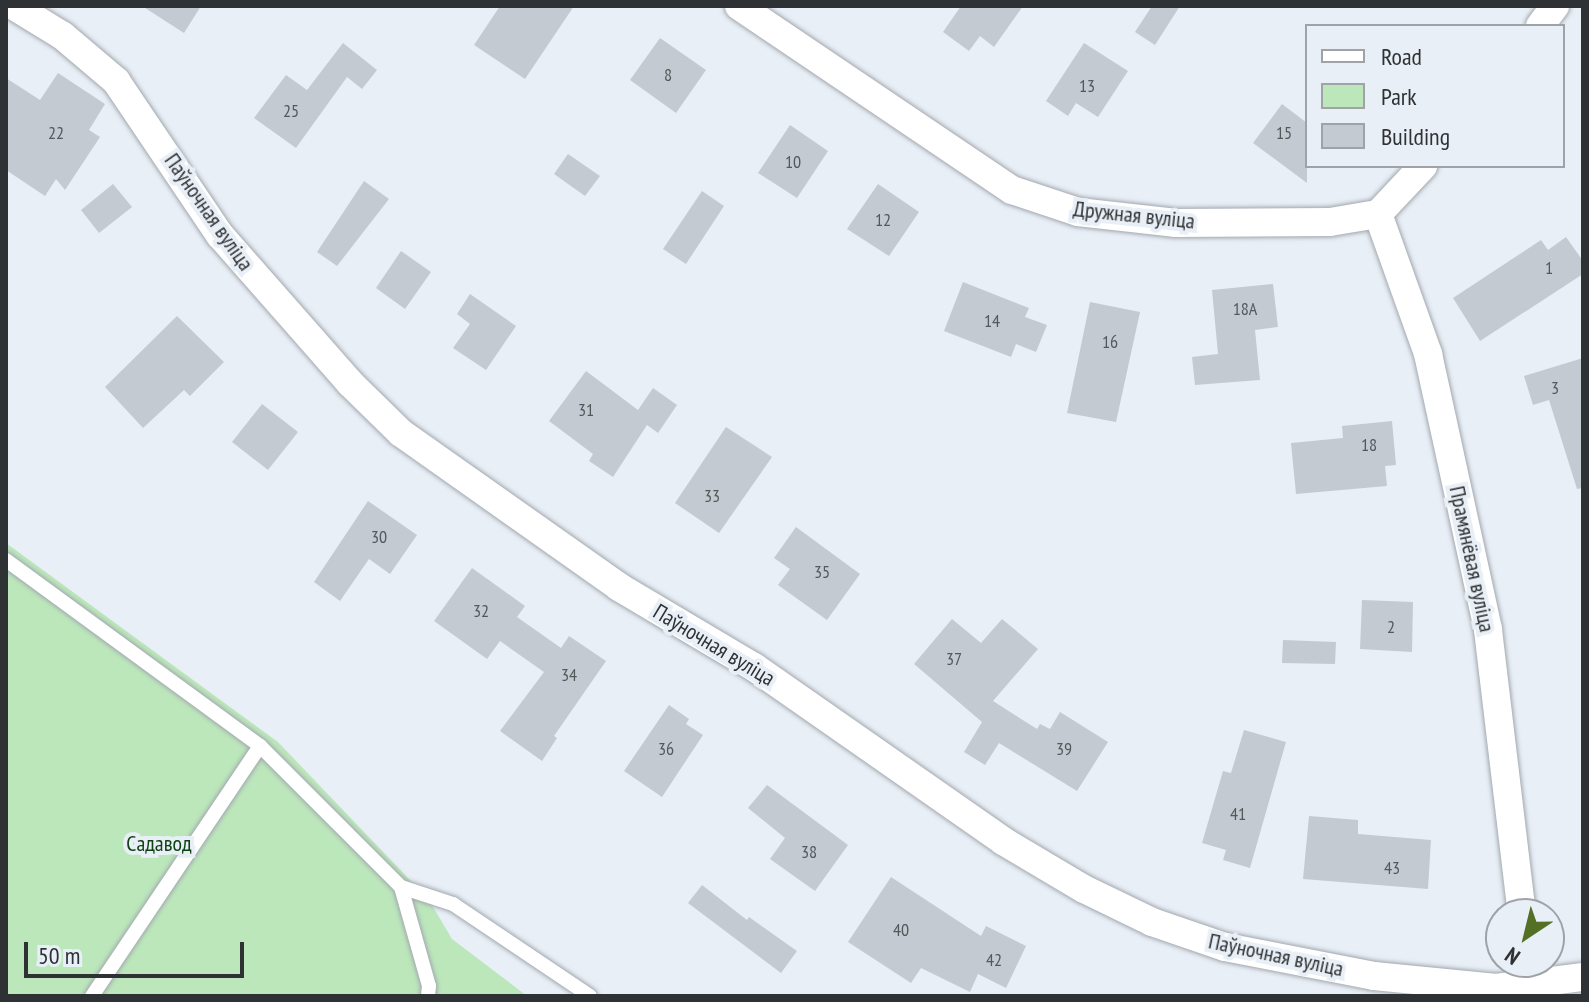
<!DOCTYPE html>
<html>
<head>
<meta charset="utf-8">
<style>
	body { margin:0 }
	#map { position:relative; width:1589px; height:1002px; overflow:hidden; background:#e9eff6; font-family:"PT Sans Narrow",sans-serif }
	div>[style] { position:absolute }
	.green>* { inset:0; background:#bce7bb }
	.building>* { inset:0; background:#c4cad1 }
	.roads { filter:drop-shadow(0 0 2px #a2a8af) drop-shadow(0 0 2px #a2a8af) }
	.service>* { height:14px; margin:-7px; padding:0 7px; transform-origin:7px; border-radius:7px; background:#fff }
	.minor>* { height:28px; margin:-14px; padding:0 14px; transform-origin:14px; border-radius:14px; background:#fff }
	span { translate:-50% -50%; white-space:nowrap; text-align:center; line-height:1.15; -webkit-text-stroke:8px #e9eff6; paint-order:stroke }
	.number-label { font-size:18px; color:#54585b }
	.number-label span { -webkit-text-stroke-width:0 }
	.street-label { font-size:22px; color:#2f3234 }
	.park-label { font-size:22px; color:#0f4213 }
	.frame { position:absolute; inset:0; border:8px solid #2f3234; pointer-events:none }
	.legend { position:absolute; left:1305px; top:24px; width:260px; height:144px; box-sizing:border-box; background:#e9eff6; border:2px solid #9fa3a8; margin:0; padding:10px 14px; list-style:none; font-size:24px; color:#2f3234 }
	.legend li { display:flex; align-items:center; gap:16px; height:40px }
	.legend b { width:40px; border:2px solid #9fa3a8 }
	.north { position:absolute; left:1485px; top:898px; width:80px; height:80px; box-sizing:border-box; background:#e9eff6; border:2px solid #9fa3a8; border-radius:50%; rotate:215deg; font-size:22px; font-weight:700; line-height:32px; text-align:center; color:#2f3234 }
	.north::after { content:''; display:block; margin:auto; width:28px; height:36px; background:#537025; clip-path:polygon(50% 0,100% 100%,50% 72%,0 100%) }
	.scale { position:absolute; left:24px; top:942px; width:220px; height:36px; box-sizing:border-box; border:4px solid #2f3234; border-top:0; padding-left:10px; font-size:24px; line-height:28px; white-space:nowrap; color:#2f3234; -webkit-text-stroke:6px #e9eff6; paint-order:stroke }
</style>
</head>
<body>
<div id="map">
	<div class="green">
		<div style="clip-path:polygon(6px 543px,278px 742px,429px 900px,452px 939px,527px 996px,6px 996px)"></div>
	</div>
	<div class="building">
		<div style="clip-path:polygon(142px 6px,201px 6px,184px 33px)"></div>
		<div style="clip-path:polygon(500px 6px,574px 6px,525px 79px,474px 45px)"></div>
		<div style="clip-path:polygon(961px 6px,1023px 6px,994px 47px,980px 36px,969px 51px,943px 32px)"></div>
		<div style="clip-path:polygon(1152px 6px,1180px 6px,1155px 45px,1135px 32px)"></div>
		<div style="clip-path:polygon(660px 38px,706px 70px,676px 113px,630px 80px)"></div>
		<div style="clip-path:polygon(343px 43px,377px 70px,362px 89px,347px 77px,296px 148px,254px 118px,286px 75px,307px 90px)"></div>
		<div style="clip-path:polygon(1084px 43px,1128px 71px,1098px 117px,1076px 103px,1068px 116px,1046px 101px)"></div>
		<div style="clip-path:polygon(58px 73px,105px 104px,89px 130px,100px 137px,65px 190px,56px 179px,45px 196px,6px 170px,6px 78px,40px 100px)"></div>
		<div style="clip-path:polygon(1282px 104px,1307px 123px,1307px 183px,1253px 143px)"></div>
		<div style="clip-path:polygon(790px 125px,828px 151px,797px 198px,758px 173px)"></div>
		<div style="clip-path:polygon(568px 154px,600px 176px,585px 196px,554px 174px)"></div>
		<div style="clip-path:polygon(364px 181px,389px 199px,337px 266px,317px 252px)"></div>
		<div style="clip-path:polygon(113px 184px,132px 207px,99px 233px,81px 210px)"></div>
		<div style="clip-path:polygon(878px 184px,919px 212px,889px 256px,847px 229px)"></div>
		<div style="clip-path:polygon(702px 191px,724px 206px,686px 264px,663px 249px)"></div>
		<div style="clip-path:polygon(1566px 237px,1583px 261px,1583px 274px,1480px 341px,1453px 298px,1541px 240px,1548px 250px)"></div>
		<div style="clip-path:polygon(401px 251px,431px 272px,405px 309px,376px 288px)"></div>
		<div style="clip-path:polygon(963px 282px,1029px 308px,1025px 317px,1047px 325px,1036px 352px,1016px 344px,1011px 357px,944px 331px)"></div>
		<div style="clip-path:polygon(1273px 284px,1278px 327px,1255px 330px,1260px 380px,1195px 385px,1192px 357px,1218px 354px,1212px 290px)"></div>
		<div style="clip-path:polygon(470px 294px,516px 326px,486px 370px,453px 348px,470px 324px,457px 314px)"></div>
		<div style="clip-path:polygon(1090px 302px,1140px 312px,1116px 422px,1067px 413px)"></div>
		<div style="clip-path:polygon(177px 316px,224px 362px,190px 396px,184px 390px,143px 428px,105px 387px)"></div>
		<div style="clip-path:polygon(1583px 358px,1583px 488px,1577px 489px,1549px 400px,1533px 405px,1524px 376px)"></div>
		<div style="clip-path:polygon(586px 371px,638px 410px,653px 388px,677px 405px,658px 433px,647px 425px,613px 477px,589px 461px,593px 454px,549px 421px)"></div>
		<div style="clip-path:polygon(262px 404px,298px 432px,268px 470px,232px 442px)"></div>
		<div style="clip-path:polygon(1392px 421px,1396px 465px,1385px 466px,1387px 486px,1296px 494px,1291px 443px,1343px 438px,1342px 426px)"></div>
		<div style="clip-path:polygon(726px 427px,772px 457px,719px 533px,675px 503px)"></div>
		<div style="clip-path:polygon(368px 501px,417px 535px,390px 574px,369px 559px,340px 601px,314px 582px)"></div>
		<div style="clip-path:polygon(796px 527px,860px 574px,827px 620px,778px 585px,790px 569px,774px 558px)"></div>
		<div style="clip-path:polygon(472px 568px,525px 606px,517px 617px,561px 648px,569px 636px,606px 661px,554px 736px,557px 738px,542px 761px,500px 731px,544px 672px,500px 641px,487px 659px,434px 621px)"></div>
		<div style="clip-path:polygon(1362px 600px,1413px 602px,1412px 652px,1360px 649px)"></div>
		<div style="clip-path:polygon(952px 619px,981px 643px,1002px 619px,1038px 649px,993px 701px,1037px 729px,1040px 724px,1050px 729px,1060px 712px,1108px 742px,1077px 791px,999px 743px,985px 765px,964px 752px,982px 722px,914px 664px)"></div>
		<div style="clip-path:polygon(1283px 640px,1336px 642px,1335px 664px,1282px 663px)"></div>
		<div style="clip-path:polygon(669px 705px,689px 719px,686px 724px,703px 735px,662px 797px,624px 771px)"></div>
		<div style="clip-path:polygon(1244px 730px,1286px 742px,1250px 868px,1223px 860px,1226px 850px,1202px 843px,1223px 771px,1231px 773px)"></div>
		<div style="clip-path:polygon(767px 785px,848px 845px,815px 891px,770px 859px,785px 838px,748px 808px)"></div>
		<div style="clip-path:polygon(1309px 816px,1358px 820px,1358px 834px,1431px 840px,1428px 889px,1303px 879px)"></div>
		<div style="clip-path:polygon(891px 877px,981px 936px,986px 926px,1026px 946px,1006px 988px,978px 974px,970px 992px,921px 968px,911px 983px,848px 942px)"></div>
		<div style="clip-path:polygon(702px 885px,747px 920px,749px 917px,797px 951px,781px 973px,688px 903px)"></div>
	</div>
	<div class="roads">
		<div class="service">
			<div style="left:6px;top:560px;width:315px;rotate:36.2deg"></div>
			<div style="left:260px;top:746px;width:199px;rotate:45deg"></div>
			<div style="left:401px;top:887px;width:103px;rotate:74.2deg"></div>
			<div style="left:429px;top:986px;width:10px;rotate:96deg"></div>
			<div style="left:401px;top:887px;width:55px;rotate:18.1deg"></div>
			<div style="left:453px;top:904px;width:165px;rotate:33.9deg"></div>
			<div style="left:92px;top:996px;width:301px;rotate:-56.1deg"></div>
		</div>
		<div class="minor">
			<div style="left:14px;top:6px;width:57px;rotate:31.5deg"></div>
			<div style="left:63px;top:36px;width:70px;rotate:40.3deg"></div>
			<div style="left:116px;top:81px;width:186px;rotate:56deg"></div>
			<div style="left:220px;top:235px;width:197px;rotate:48.7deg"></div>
			<div style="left:350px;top:383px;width:71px;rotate:44.4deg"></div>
			<div style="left:401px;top:433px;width:267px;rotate:35.2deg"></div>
			<div style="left:619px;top:587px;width:157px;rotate:30.7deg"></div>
			<div style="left:754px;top:667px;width:304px;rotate:34.9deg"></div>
			<div style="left:1003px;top:841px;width:94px;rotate:30.7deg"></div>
			<div style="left:1084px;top:889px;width:76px;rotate:25.9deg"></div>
			<div style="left:1152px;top:922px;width:77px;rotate:18.9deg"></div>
			<div style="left:1225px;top:947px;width:152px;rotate:11deg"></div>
			<div style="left:1374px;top:976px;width:123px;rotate:5.6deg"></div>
			<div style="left:1496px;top:988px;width:88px;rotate:-7.2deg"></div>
			<div style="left:739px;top:6px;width:329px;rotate:34deg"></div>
			<div style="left:1012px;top:190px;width:70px;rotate:18.4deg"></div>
			<div style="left:1078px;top:212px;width:99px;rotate:6.4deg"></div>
			<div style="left:1176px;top:223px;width:154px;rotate:-0.4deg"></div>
			<div style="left:1330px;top:222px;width:49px;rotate:-9.5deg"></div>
			<div style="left:1378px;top:214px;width:66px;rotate:-46.8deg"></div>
			<div style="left:1540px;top:26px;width:25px;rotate:-53deg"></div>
			<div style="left:1378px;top:214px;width:149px;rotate:70.3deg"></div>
			<div style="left:1428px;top:354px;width:282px;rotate:77.7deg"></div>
			<div style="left:1488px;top:630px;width:286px;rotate:83.2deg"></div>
		</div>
	</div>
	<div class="number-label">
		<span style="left:668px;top:75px">8</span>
		<span style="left:1087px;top:86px">13</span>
		<span style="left:291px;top:111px">25</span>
		<span style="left:56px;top:133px">22</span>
		<span style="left:1284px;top:133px">15</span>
		<span style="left:793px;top:162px">10</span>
		<span style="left:883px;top:220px">12</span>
		<span style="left:1549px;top:268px">1</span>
		<span style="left:1245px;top:309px">18А</span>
		<span style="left:992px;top:321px">14</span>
		<span style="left:1110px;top:342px">16</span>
		<span style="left:1555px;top:388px">3</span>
		<span style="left:586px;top:410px">31</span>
		<span style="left:1369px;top:445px">18</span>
		<span style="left:712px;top:496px">33</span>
		<span style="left:379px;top:537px">30</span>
		<span style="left:822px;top:572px">35</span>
		<span style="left:481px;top:611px">32</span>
		<span style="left:1391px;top:627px">2</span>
		<span style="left:954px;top:659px">37</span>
		<span style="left:569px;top:675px">34</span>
		<span style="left:666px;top:749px">36</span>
		<span style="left:1064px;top:749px">39</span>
		<span style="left:1238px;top:814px">41</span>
		<span style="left:809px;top:852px">38</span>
		<span style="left:1392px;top:868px">43</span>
		<span style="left:901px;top:930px">40</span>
		<span style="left:994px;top:960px">42</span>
	</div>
	<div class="street-label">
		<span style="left:209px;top:212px;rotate:55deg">Паўночная вуліца</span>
		<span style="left:1134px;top:215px;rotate:6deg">Дружная вуліца</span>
		<span style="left:1472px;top:559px;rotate:78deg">Прамянёвая вуліца</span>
		<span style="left:714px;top:645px;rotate:31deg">Паўночная вуліца</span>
		<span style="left:1276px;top:955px;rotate:12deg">Паўночная вуліца</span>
	</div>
	<div class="park-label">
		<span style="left:159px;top:844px">Садавод</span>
	</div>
	<div class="frame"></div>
	<ul class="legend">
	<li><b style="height:10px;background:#fff"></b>Road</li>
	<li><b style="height:22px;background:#bce7bb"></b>Park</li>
	<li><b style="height:22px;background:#c4cad1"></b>Building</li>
	</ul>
	<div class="north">N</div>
	<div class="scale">50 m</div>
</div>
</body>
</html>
